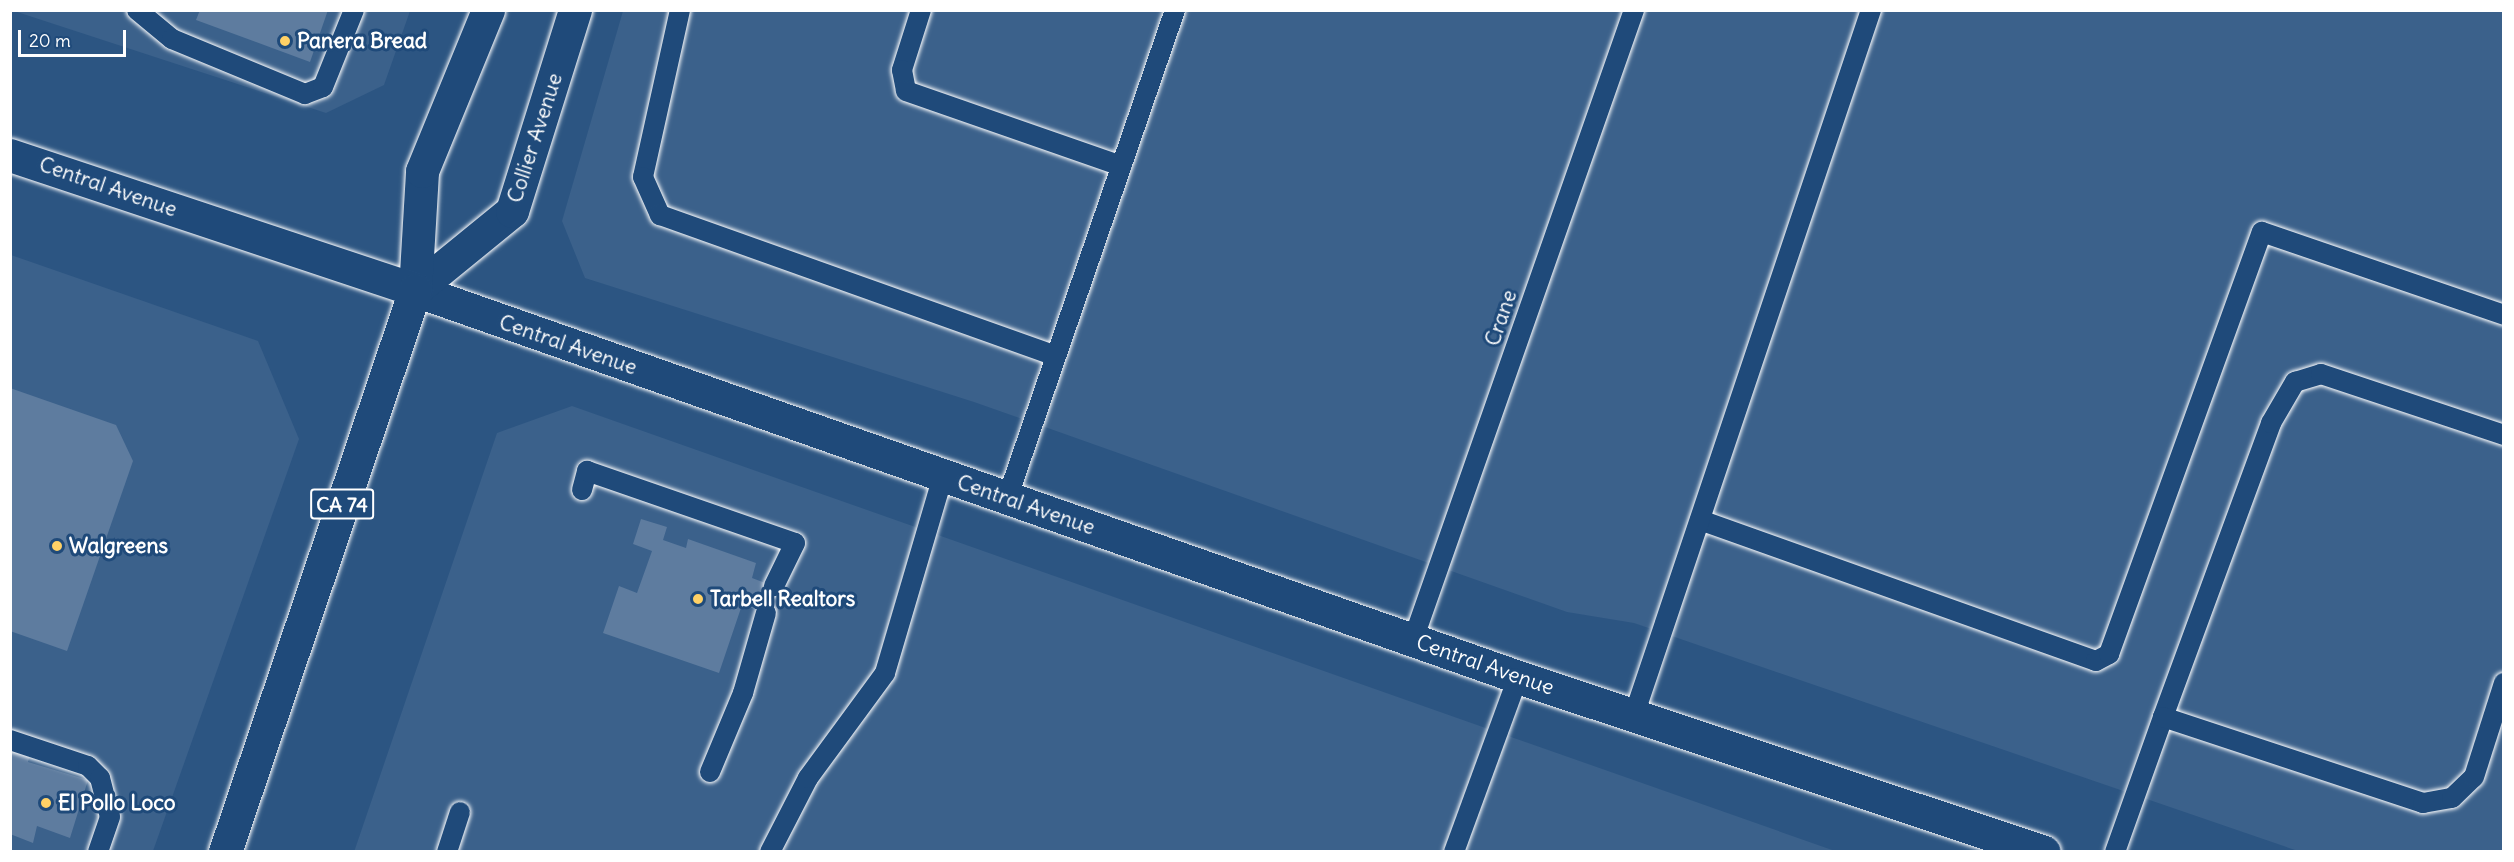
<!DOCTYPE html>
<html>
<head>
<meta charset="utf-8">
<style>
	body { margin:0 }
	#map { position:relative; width:2514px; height:862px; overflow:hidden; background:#2c5582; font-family:Delius,sans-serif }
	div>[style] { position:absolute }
	.built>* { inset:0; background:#3b618b }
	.building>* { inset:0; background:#5e7c9f }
	.roads { filter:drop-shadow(0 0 2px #fff) drop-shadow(0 0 2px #fff) }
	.lane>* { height:20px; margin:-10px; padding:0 10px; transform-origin:10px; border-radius:10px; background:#1f4a7a }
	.street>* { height:33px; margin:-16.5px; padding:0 16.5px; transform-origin:16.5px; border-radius:16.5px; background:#1f4a7a }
	.secondary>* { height:33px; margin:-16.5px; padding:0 16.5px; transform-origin:16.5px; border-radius:16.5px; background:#1f4a7a }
	.primary>* { height:33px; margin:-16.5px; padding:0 16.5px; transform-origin:16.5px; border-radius:16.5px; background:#1f4a7a }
	.dots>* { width:16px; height:16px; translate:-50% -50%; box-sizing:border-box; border:3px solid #1f4a7a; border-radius:50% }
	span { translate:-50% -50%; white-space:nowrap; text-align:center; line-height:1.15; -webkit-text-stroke:6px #1f4a7a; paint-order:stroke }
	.shield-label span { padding:2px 4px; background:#1f4a7a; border:2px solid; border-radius:4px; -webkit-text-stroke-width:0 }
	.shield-label { font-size:20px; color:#fff; font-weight:700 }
	.poi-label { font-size:21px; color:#fff; font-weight:700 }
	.left { translate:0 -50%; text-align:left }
	.street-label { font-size:21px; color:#fff }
	.frame { position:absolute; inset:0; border:12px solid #fff; pointer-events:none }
	.scale { position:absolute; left:18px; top:30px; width:108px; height:27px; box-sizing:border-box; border:3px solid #fff; border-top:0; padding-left:8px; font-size:18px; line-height:21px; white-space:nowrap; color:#fff; -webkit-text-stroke:4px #1f4a7a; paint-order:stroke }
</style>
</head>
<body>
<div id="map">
	<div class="built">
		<div style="clip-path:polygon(11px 10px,410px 11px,384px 85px,326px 113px)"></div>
		<div style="clip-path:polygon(623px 11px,2503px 11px,2503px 851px,2298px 851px,1634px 623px,1567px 612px,974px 402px,585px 278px,562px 221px)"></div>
		<div style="clip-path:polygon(11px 255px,258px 341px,299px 439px,153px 851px,11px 852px)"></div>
		<div style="clip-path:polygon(572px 406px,1080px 585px,1835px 851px,354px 852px,497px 433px)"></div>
	</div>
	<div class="building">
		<div style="clip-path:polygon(200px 10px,328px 10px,310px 62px,196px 20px)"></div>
		<div style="clip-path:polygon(10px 388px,116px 425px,133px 461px,67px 651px,10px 631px)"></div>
		<div style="clip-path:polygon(641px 519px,667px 527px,663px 540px,686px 548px,688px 539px,756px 563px,752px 578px,784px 590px,776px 616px,742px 605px,719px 673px,603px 633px,619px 586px,637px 593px,652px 551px,633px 544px)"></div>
		<div style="clip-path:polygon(10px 747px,30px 754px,28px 762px,88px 780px,70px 838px,37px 826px,33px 843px,10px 834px)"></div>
	</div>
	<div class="roads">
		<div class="lane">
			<div style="left:137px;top:10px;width:45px;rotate:39.6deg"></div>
			<div style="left:172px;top:39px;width:144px;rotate:22.5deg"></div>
			<div style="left:305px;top:94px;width:19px;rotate:-21deg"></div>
			<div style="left:323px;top:87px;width:83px;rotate:-68.1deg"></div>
			<div style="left:680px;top:10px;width:171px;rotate:102.5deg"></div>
			<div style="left:643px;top:177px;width:42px;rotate:65.9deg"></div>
			<div style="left:660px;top:215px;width:420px;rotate:19.6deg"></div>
			<div style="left:921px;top:10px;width:63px;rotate:107.6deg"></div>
			<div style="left:902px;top:70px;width:21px;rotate:79deg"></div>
			<div style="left:906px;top:91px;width:228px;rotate:19.2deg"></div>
			<div style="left:582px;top:490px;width:20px;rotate:-75deg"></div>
			<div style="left:587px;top:471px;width:220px;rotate:19.1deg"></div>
			<div style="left:795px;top:543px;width:48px;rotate:116deg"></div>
			<div style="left:1007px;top:499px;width:517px;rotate:-71.04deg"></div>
			<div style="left:1700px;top:520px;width:420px;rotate:19.6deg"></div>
			<div style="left:2096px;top:661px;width:15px;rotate:-28deg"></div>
			<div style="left:2109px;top:654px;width:449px;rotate:-70.1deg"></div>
			<div style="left:2262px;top:232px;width:256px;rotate:18.9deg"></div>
			<div style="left:1413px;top:640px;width:668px;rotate:-70.67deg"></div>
			<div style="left:1634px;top:715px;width:744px;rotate:-71.42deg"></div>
			<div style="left:2163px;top:717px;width:313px;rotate:-69.8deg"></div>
			<div style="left:2271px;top:423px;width:48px;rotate:-59.7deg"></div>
			<div style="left:2295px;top:382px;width:27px;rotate:-17deg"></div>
			<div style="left:2321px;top:374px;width:193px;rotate:18.4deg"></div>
			<div style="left:10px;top:740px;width:82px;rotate:18.4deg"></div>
			<div style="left:88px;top:766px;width:17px;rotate:45deg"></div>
			<div style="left:100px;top:778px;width:40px;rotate:75.6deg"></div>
			<div style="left:110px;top:817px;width:37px;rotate:109deg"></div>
			<div style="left:710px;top:772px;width:86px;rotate:-67.3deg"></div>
			<div style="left:743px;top:693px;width:83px;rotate:-74deg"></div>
			<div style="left:447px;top:852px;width:42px;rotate:-72deg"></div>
			<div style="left:770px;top:852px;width:83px;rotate:-62.8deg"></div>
			<div style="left:808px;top:778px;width:130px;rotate:-53.7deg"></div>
			<div style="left:885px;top:673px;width:205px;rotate:-73.6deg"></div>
			<div style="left:1454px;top:852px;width:186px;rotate:-69.9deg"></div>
			<div style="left:2115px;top:852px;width:143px;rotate:-70.4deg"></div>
			<div style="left:2163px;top:717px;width:274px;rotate:18.3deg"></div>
			<div style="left:2423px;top:803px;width:29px;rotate:-10deg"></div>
			<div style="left:2452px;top:798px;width:30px;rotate:-44deg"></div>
			<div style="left:2474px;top:777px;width:99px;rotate:-72.3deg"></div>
		</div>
		<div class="street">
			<div style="left:415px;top:290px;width:1169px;rotate:19.33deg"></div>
			<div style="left:1518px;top:677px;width:554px;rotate:18.4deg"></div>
		</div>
		<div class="secondary">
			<div style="left:415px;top:290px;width:125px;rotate:-39.2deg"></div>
			<div style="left:512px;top:211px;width:211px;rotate:-72.6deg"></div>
			<div style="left:415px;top:290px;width:119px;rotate:-86.6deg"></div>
			<div style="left:422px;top:171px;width:174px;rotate:-67.7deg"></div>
		</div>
		<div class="primary">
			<div style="left:10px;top:155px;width:427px;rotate:18.4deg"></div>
			<div style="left:415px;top:290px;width:593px;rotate:108.68deg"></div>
		</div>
	</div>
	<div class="dots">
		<div style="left:285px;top:41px;background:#ffd166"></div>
		<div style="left:57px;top:546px;background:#ffd166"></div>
		<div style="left:698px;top:599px;background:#ffd166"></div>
		<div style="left:46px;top:803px;background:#ffd166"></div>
	</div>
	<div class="shield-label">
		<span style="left:342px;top:504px">CA 74</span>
	</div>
	<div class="poi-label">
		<span class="left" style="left:297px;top:41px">Panera Bread</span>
		<span class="left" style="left:69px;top:546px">Walgreens</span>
		<span class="left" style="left:710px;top:599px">Tarbell Realtors</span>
		<span class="left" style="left:58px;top:803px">El Pollo Loco</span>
	</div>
	<div class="street-label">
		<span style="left:535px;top:138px;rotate:-72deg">Collier Avenue</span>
		<span style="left:108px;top:187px;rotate:19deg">Central Avenue</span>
		<span style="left:1501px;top:318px;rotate:-71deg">Crane</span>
		<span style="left:568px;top:345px;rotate:19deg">Central Avenue</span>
		<span style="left:1026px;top:505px;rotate:19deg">Central Avenue</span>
		<span style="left:1485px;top:665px;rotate:19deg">Central Avenue</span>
	</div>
	<div class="frame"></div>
	<div class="scale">20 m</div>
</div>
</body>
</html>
